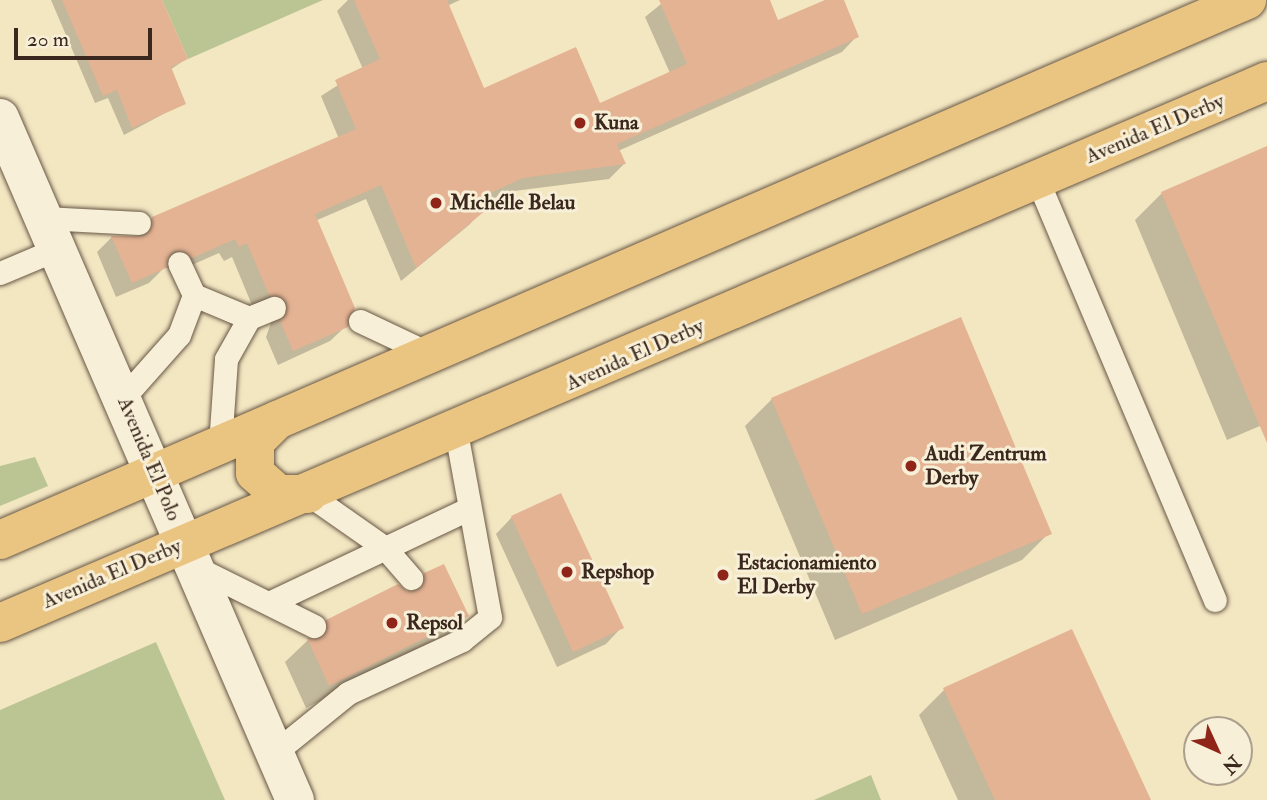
<!DOCTYPE html>
<html>
<head>
<meta charset="utf-8">
<style>
	body { margin:0 }
	#map { position:relative; width:1267px; height:800px; overflow:hidden; background:#f3e7c2; font-family:"IM FELL Double Pica",serif }
	div>[style] { position:absolute }
	.green>* { inset:0; background:#bbc593 }
	.shadow>* { inset:0; background:#0003 }
	.building>* { inset:0; background:#e4b393 }
	.roads { filter:drop-shadow(0 0 2px #685746) drop-shadow(0 0 2px #685746) }
	.service>* { height:23px; margin:-11.5px; padding:0 11.5px; transform-origin:11.5px; border-radius:11.5px; background:#f7efd7 }
	.secondary>* { height:38px; margin:-19px; padding:0 19px; transform-origin:19px; border-radius:19px; background:#f7efd7 }
	.primary>* { height:38px; margin:-19px; padding:0 19px; transform-origin:19px; border-radius:19px; background:#eac481 }
	.dots>* { width:19px; height:19px; translate:-50% -50%; box-sizing:border-box; border:4px solid #f7efd7; border-radius:50% }
	span { translate:-50% -50%; white-space:nowrap; text-align:center; line-height:1.15; -webkit-text-stroke:6px #f7efd7; paint-order:stroke }
	.poi-label { font-size:21px; color:#3a271d; font-weight:700 }
	.left { translate:0 -50%; text-align:left }
	.street-label { font-size:21px; color:#3a271d }
	.north { position:absolute; left:1183px; top:716px; width:70px; height:70px; box-sizing:border-box; background:#f7efd7; border:2px solid #ab9f8d; border-radius:50%; rotate:135deg; font-size:19px; font-weight:700; line-height:28px; text-align:center; color:#3a271d }
	.north::after { content:''; display:block; margin:auto; width:24px; height:32px; background:#8f2418; clip-path:polygon(50% 0,100% 100%,50% 72%,0 100%) }
	.scale { position:absolute; left:14px; top:28px; width:138px; height:32px; box-sizing:border-box; border:4px solid #3a271d; border-top:0; padding-left:9px; font-size:21px; line-height:24px; white-space:nowrap; color:#3a271d; -webkit-text-stroke:5px #f7efd7; paint-order:stroke }
</style>
</head>
<body>
<div id="map">
	<div class="green">
		<div style="clip-path:polygon(162px 0,323px 0,188px 59px)"></div>
		<div style="clip-path:polygon(35px 457px,48px 486px,0 506px,0 466px)"></div>
		<div style="clip-path:polygon(156px 642px,225px 800px,0 800px,0 710px)"></div>
		<div style="clip-path:polygon(871px 775px,881px 800px,814px 800px)"></div>
	</div>
	<div class="shadow">
		<div style="clip-path:polygon(51px 0,160px 0,186px 59px,170px 70px,184px 103px,124px 135px,108px 98px,95px 103px)"></div>
		<div style="clip-path:polygon(348px 0,460px 0,447px 6px,483px 90px,599px 105px,670px 73px,645px 17px,666px 0,768px 0,777px 22px,842px 0,857px 36px,842px 52px,618px 151px,624px 164px,609px 179px,507px 192px,482px 204px,484px 209px,469px 225px,401px 281px,366px 199px,315px 221px,346px 326px,330px 341px,278px 365px,266px 337px,273px 317px,254px 310px,232px 257px,224px 261px,219px 253px,176px 272px,165px 267px,149px 283px,116px 297px,97px 252px,112px 237px,136px 237px,153px 219px,339px 139px,321px 96px,363px 69px,337px 11px)"></div>
		<div style="clip-path:polygon(1267px 148px,1267px 423px,1227px 440px,1135px 220px,1162px 193px)"></div>
		<div style="clip-path:polygon(772px 399px,1049px 533px,1022px 560px,835px 640px,745px 426px)"></div>
		<div style="clip-path:polygon(512px 517px,622px 627px,606px 644px,557px 667px,496px 534px)"></div>
		<div style="clip-path:polygon(425px 574px,467px 616px,444px 638px,306px 708px,285px 662px,327px 622px,406px 593px)"></div>
		<div style="clip-path:polygon(944px 690px,1149px 800px,958px 800px,919px 715px)"></div>
	</div>
	<div class="building">
		<div style="clip-path:polygon(62px 0,162px 0,188px 59px,171px 67px,186px 104px,132px 128px,117px 90px,103px 96px)"></div>
		<div style="clip-path:polygon(354px 0,447px 0,484px 88px,576px 47px,600px 103px,687px 64px,659px 0,770px 0,778px 20px,825px 0,844px 0,859px 37px,617px 144px,626px 164px,523px 178px,481px 197px,486px 210px,416px 268px,381px 185px,315px 214px,355px 308px,348px 327px,293px 351px,280px 321px,287px 302px,269px 295px,247px 243px,239px 247px,235px 239px,192px 258px,174px 250px,166px 268px,132px 283px,111px 236px,145px 236px,152px 217px,356px 129px,335px 80px,380px 59px)"></div>
		<div style="clip-path:polygon(1267px 146px,1267px 443px,1161px 192px)"></div>
		<div style="clip-path:polygon(961px 317px,1052px 534px,862px 614px,771px 398px)"></div>
		<div style="clip-path:polygon(561px 493px,624px 628px,573px 652px,511px 516px)"></div>
		<div style="clip-path:polygon(444px 564px,469px 616px,329px 686px,307px 638px,321px 638px,326px 620px,398px 584px,407px 591px,420px 589px,424px 573px)"></div>
		<div style="clip-path:polygon(1072px 629px,1151px 800px,995px 800px,943px 688px)"></div>
	</div>
	<div class="roads">
		<div class="service">
			<div style="left:1037px;top:179px;width:457px;rotate:67.1deg"></div>
			<div style="left:44px;top:218px;width:95px;rotate:3deg"></div>
			<div style="left:0;top:273px;width:62px;rotate:-22.8deg"></div>
			<div style="left:194px;top:295px;width:60px;rotate:22.7deg"></div>
			<div style="left:360px;top:321px;width:77px;rotate:25.2deg"></div>
			<div style="left:123px;top:398px;width:84px;rotate:-48.4deg"></div>
			<div style="left:179px;top:335px;width:43px;rotate:-69.4deg"></div>
			<div style="left:194px;top:295px;width:35px;rotate:-115deg"></div>
			<div style="left:220px;top:445px;width:86px;rotate:-86deg"></div>
			<div style="left:226px;top:359px;width:47px;rotate:-60.7deg"></div>
			<div style="left:249px;top:318px;width:27px;rotate:-22deg"></div>
			<div style="left:308px;top:494px;width:94px;rotate:35deg"></div>
			<div style="left:385px;top:548px;width:40px;rotate:49deg"></div>
			<div style="left:195px;top:567px;width:133px;rotate:26.4deg"></div>
			<div style="left:269px;top:603px;width:220px;rotate:-25.3deg"></div>
			<div style="left:274px;top:753px;width:95px;rotate:-39deg"></div>
			<div style="left:348px;top:693px;width:126px;rotate:-24.9deg"></div>
			<div style="left:462px;top:640px;width:36px;rotate:-39deg"></div>
			<div style="left:490px;top:617px;width:188px;rotate:-100.4deg"></div>
		</div>
		<div class="secondary">
			<div style="left:0;top:118px;width:743px;rotate:66.61deg"></div>
		</div>
		<div class="primary">
			<div style="left:277px;top:420px;width:31px;rotate:135deg"></div>
			<div style="left:255px;top:442px;width:31px;rotate:90deg"></div>
			<div style="left:255px;top:473px;width:31px;rotate:42deg"></div>
			<div style="left:278px;top:494px;width:30px"></div>
			<div style="left:0;top:540px;width:1359px;rotate:-23.41deg"></div>
			<div style="left:0;top:623px;width:1378px;rotate:-23.16deg"></div>
		</div>
	</div>
	<div class="dots">
		<div style="left:580px;top:123px;background:#8f2418"></div>
		<div style="left:436px;top:203px;background:#8f2418"></div>
		<div style="left:911px;top:466px;background:#8f2418"></div>
		<div style="left:567px;top:572px;background:#8f2418"></div>
		<div style="left:723px;top:575px;background:#8f2418"></div>
		<div style="left:392px;top:623px;background:#8f2418"></div>
	</div>
	<div class="poi-label">
		<span class="left" style="left:594px;top:123px">Kuna</span>
		<span class="left" style="left:450px;top:203px">Michélle Belau</span>
		<span class="left" style="left:925px;top:466px">Audi Zentrum<br>Derby</span>
		<span class="left" style="left:737px;top:575px">Estacionamiento<br>El Derby</span>
		<span class="left" style="left:581px;top:572px">Repshop</span>
		<span class="left" style="left:406px;top:623px">Repsol</span>
	</div>
	<div class="street-label">
		<span style="left:1155px;top:129px;rotate:-23deg">Avenida El Derby</span>
		<span style="left:635px;top:355px;rotate:-24deg">Avenida El Derby</span>
		<span style="left:149px;top:459px;rotate:67deg">Avenida El Polo</span>
		<span style="left:112px;top:574px;rotate:-23deg">Avenida El Derby</span>
	</div>
	<div class="north">N</div>
	<div class="scale">20 m</div>
</div>
</body>
</html>
